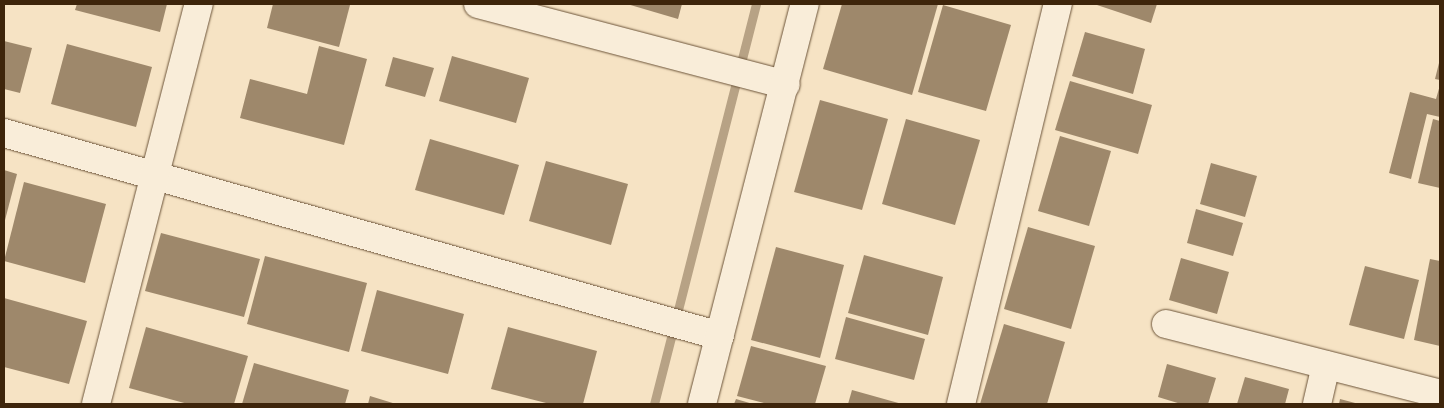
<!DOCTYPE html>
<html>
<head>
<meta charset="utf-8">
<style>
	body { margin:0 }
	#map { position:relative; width:1444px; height:408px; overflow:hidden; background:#f6e3c4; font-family:"EB Garamond",serif }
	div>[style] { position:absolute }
	.stream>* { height:9px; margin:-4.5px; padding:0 4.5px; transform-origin:4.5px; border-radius:4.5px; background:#b7a285 }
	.building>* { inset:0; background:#9e886b }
	.roads { filter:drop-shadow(0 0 1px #6c5439) drop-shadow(0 0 1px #6c5439) }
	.minor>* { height:28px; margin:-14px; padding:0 14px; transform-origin:14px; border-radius:14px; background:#f9edd9 }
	span { translate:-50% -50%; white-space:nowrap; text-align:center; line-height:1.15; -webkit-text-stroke:4px #f9edd9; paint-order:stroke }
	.frame { position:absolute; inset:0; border:5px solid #3e250b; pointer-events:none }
</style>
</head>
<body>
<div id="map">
	<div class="stream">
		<div style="left:654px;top:404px;width:413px;rotate:-75.7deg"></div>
	</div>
	<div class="building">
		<div style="clip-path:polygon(77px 4px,167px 4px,160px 32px,75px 10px)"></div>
		<div style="clip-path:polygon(273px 4px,350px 5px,339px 47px,267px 28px)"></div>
		<div style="clip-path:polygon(627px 4px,682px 4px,678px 19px)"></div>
		<div style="clip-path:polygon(842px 4px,938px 4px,912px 95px,823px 69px)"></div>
		<div style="clip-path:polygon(1094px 4px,1157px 4px,1151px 23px)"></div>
		<div style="clip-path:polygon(943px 5px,1011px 25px,986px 111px,918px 92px)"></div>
		<div style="clip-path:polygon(1085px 32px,1145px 49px,1133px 94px,1072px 76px)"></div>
		<div style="clip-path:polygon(4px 41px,32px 48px,20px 93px,4px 89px)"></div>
		<div style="clip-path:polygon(67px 44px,152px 67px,136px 127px,51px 104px)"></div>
		<div style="clip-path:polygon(319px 46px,367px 59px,344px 145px,240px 118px,250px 79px,307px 94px)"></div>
		<div style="clip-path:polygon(452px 56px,529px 78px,516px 123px,439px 101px)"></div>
		<div style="clip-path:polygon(393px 57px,434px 68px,425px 97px,385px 86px)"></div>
		<div style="clip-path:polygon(1440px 59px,1440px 80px,1435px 79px)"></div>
		<div style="clip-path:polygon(1070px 81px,1152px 105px,1138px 154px,1055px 130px)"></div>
		<div style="clip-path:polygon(1440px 85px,1440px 117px,1427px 114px,1411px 179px,1389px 173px,1410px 92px,1436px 99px)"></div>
		<div style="clip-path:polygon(820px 100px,888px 119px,862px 210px,794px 192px)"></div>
		<div style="clip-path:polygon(906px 119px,980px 140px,955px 225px,882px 204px)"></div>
		<div style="clip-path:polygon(1433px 119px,1440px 121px,1440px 188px,1418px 183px)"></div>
		<div style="clip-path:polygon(1060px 136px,1111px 151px,1089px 226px,1038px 211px)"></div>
		<div style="clip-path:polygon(430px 139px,519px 165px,504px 215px,415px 190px)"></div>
		<div style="clip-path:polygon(546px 161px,628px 184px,611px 245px,529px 221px)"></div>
		<div style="clip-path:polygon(1211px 163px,1257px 176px,1245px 217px,1200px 204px)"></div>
		<div style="clip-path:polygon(4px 170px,17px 174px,4px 224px)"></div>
		<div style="clip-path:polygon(24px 182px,106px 204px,85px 283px,4px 261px)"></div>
		<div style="clip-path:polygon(1196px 209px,1243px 223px,1233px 256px,1187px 243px)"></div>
		<div style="clip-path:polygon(1028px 227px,1095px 246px,1071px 329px,1004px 309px)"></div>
		<div style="clip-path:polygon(161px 233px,260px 259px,244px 317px,145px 291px)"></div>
		<div style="clip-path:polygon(776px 247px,844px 265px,820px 358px,751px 340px)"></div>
		<div style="clip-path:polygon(864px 255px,943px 277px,928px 335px,848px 313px)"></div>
		<div style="clip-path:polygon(265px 256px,367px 283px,349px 352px,247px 324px)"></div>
		<div style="clip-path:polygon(1181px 258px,1229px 272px,1217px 314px,1169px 300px)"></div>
		<div style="clip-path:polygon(1430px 259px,1440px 261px,1440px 346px,1414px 340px)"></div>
		<div style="clip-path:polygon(1365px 266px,1419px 280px,1404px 339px,1349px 325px)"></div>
		<div style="clip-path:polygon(377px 290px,464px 314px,448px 374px,361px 351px)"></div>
		<div style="clip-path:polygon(4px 298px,87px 321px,69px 384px,4px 367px)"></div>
		<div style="clip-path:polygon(846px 317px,925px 339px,914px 380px,835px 359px)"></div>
		<div style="clip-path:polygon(1004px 324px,1065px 342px,1047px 404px,980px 404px)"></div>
		<div style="clip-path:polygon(146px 327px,248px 356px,234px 404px,188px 404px,129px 388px)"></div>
		<div style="clip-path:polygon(508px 327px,597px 351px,583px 404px,550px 404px,491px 389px)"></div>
		<div style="clip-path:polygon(751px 346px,826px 366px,815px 404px,768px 404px,737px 396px)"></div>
		<div style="clip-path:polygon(254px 363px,349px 390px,345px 404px,242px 404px)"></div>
		<div style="clip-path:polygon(1167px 364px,1216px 378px,1208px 404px,1181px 404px,1158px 397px)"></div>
		<div style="clip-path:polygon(1245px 377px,1289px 389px,1285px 404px,1237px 404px)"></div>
		<div style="clip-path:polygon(852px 390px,902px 404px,848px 404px)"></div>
		<div style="clip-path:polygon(370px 396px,396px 404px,368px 404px)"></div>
		<div style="clip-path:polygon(736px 399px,753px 404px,734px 404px)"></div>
		<div style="clip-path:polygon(1340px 399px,1359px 404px,1339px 404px)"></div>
	</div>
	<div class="roads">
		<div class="minor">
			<div style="left:478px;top:4px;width:318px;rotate:14.7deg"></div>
			<div style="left:4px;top:133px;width:744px;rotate:15.83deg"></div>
			<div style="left:1166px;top:324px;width:283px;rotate:14.3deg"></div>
			<div style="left:96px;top:404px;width:413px;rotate:-75.6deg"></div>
			<div style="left:702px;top:404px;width:413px;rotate:-75.6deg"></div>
			<div style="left:961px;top:404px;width:412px;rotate:-76.4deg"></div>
			<div style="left:1317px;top:404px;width:40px;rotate:-77deg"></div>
		</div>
	</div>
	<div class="frame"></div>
</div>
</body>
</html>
